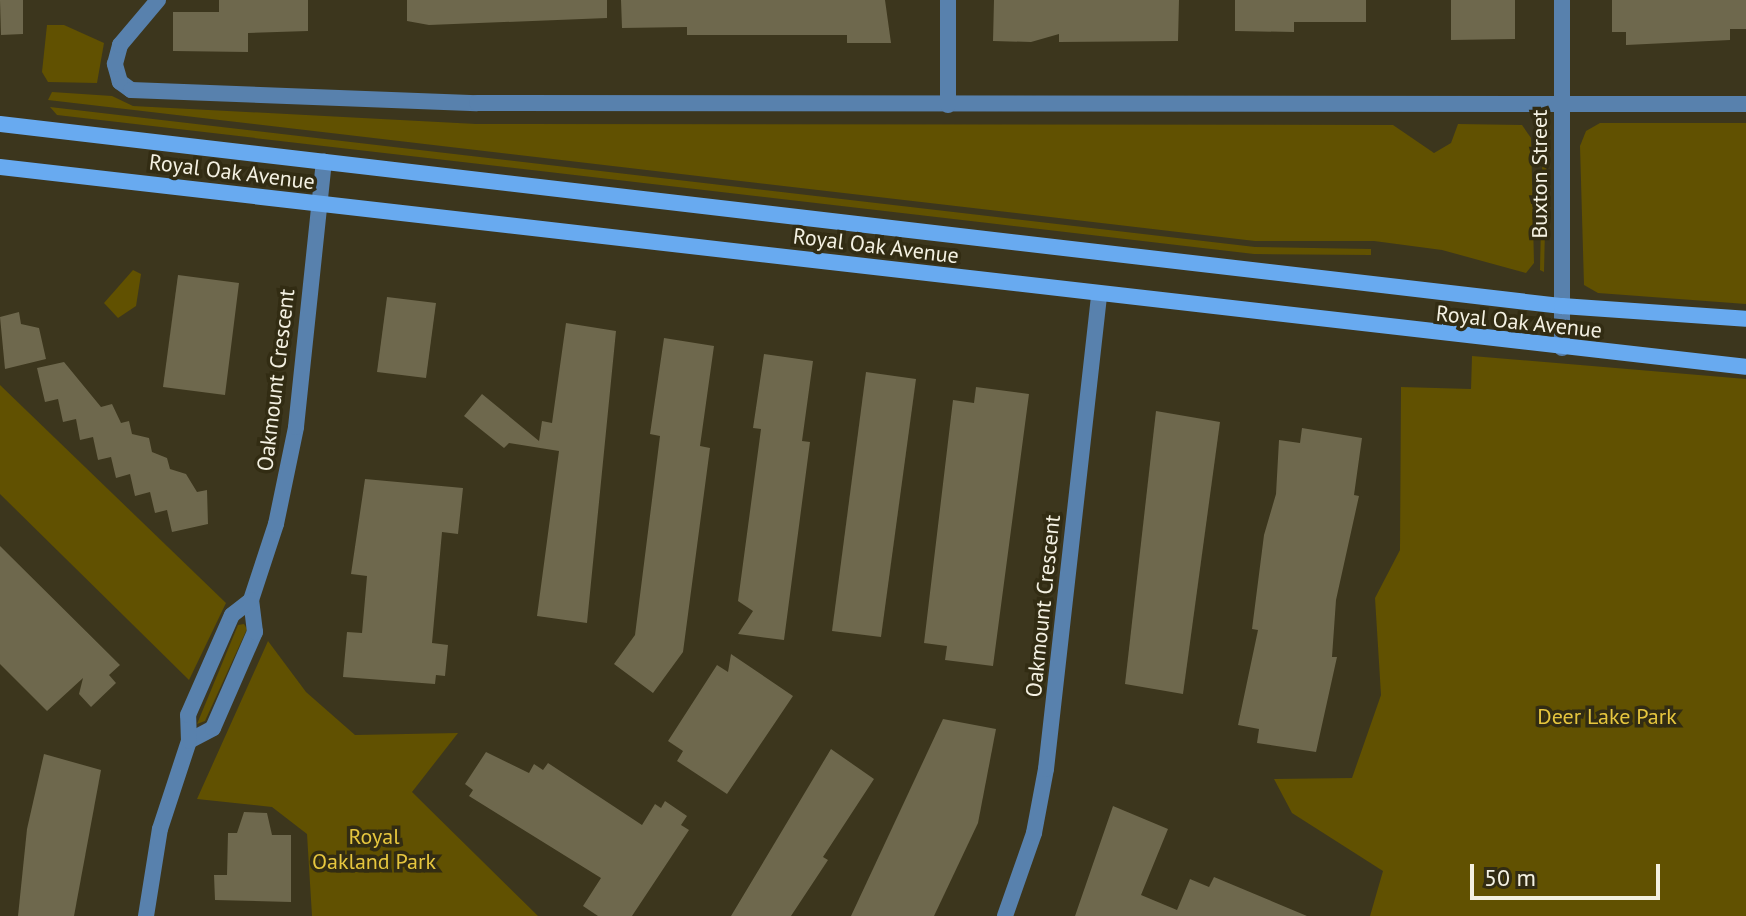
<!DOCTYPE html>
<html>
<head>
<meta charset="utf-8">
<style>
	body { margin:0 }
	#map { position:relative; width:1746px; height:916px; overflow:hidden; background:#3c361d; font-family:"PT Sans",sans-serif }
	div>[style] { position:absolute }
	.green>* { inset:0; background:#615101 }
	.building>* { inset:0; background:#6e684d }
	.service>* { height:16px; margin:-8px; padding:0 8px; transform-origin:8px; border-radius:8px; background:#5881ad }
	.minor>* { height:16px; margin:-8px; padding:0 8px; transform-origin:8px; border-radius:8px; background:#5881ad }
	.tertiary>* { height:16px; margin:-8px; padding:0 8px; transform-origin:8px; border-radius:8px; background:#5881ad }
	.secondary>* { height:16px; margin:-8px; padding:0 8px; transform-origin:8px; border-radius:8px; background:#68aaf0 }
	span { translate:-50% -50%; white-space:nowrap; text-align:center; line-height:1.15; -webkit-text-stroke:7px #322c13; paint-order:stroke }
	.street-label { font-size:22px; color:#f4f1e2 }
	.park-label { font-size:22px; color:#e6c63e }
	.scale { position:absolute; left:1470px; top:864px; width:190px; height:36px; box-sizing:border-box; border:4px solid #f4f1e2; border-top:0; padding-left:10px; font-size:24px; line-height:28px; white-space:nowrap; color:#f4f1e2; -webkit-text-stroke:6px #322c13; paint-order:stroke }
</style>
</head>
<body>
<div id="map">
	<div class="green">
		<div style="clip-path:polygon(47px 25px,64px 25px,104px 43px,97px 83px,48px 82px,42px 72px)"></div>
		<div style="clip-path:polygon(52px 92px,112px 96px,133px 106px,476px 124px,1393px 125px,1434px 153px,1451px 143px,1458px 124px,1522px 125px,1531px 138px,1534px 263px,1526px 273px,1442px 250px,1374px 241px,1255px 241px,48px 100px)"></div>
		<div style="clip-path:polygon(50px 107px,1255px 247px,1371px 249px,1371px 255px,1254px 254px,57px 115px)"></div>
		<div style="clip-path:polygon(1600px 123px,1746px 123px,1746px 304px,1598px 293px,1584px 285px,1580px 146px,1586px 131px)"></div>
		<div style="clip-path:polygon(1543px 132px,1547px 142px,1544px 272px,1540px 270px)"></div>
		<div style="clip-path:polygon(133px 270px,141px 274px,136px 306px,118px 318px,104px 303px)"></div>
		<div style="clip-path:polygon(1472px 356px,1746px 379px,1746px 916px,1370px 916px,1383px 871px,1292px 813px,1274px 779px,1352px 778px,1381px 695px,1375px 598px,1400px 550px,1401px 387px,1471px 389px)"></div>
		<div style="clip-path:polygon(0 385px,226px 603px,189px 680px,0 494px)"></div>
		<div style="clip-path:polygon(244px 624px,247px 629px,205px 721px,197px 724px,238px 625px)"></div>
		<div style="clip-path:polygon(268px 641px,306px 692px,355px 735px,458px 733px,412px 792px,538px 916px,312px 916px,307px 834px,272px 807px,197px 799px)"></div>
	</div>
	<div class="building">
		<div style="clip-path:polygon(0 0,23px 0,23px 34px,1px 35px)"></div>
		<div style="clip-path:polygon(219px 0,308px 0,308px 31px,248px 33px,248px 52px,173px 51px,173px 12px,219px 12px)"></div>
		<div style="clip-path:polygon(407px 0,607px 0,607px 18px,429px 25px,407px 21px)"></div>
		<div style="clip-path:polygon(621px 0,885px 0,891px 43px,847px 43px,847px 35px,687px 35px,687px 27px,622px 28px)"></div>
		<div style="clip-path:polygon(994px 0,1179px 0,1178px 41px,1059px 42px,1059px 34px,1031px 42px,993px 41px)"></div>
		<div style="clip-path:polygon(1235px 0,1366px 0,1366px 22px,1294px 22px,1294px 32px,1235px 31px)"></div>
		<div style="clip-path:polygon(1451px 0,1515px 0,1515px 39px,1451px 40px)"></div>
		<div style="clip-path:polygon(1612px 0,1746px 0,1746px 29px,1730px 29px,1730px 40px,1626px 45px,1626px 32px,1612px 32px)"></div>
		<div style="clip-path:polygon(178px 275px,239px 283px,225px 395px,163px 387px)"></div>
		<div style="clip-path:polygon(387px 297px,436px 303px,426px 378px,377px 372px)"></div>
		<div style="clip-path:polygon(19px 312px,21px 324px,39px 328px,46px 359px,5px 369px,0 317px)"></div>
		<div style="clip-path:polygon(566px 323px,616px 331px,587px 623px,537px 616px,559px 451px,509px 443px,504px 448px,464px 416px,482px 394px,539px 441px,542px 421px,552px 423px)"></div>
		<div style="clip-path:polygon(664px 338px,714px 346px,700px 446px,710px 448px,683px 652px,653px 693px,614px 664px,635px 635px,660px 436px,650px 434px)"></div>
		<div style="clip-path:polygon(764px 354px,813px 361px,802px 441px,810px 442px,784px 640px,738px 634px,753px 611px,738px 601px,761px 429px,753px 428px)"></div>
		<div style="clip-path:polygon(64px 362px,101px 407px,112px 404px,121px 423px,129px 421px,132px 434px,149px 438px,152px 452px,167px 458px,170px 469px,186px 474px,197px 492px,207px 490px,208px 524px,172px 532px,167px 510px,155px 513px,150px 492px,135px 496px,130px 474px,116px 478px,111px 457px,98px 460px,93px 437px,80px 440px,76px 419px,63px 422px,58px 399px,45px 402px,37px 368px)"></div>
		<div style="clip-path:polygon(866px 372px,916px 379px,881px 637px,832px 631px)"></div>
		<div style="clip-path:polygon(976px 387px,1029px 394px,993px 666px,945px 660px,947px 646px,924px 643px,953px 400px,974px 403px)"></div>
		<div style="clip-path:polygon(1156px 411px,1220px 422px,1183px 694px,1125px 684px)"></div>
		<div style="clip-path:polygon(1302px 428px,1362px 438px,1354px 495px,1359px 496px,1336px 600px,1332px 657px,1337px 657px,1316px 752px,1257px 743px,1259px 729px,1238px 725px,1258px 630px,1252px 629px,1264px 535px,1276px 494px,1279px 440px,1300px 443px)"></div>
		<div style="clip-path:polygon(365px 479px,463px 488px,458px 534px,442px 532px,432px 643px,448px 645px,445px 676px,436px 675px,435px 684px,343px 677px,347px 632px,362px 633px,367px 576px,351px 574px)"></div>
		<div style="clip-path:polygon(0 546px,120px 665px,109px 675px,116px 683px,91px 707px,79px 694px,83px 678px,47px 711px,0 664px)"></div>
		<div style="clip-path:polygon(731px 654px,793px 696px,727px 794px,677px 761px,683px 751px,668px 741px,717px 665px,728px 672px)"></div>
		<div style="clip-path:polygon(943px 719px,996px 729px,978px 823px,934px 916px,851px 916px)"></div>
		<div style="clip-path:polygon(831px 749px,874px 779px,823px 857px,828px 860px,791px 916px,731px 916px)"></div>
		<div style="clip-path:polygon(486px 752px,529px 773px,534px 764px,543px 770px,548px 763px,642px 825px,655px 804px,661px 808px,665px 801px,687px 816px,681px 825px,689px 830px,632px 916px,598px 916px,583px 906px,601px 878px,469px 796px,473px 790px,465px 784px)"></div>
		<div style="clip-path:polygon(44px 754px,101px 770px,74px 916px,18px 916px,27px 829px)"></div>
		<div style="clip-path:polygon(1113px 806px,1168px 829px,1141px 895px,1177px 910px,1190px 879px,1209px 887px,1214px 877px,1307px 916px,1075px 916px)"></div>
		<div style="clip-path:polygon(244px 812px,267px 813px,272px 835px,291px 835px,291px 902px,215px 900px,214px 875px,227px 875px,228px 833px,237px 833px)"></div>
	</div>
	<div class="service">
		<div style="left:131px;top:90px;width:14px;rotate:-144deg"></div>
		<div style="left:120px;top:82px;width:19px;rotate:-106deg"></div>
		<div style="left:115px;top:64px;width:20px;rotate:-75deg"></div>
		<div style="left:120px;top:45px;width:59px;rotate:-49.8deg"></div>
	</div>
	<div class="minor">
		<div style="left:131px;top:90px;width:346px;rotate:2.2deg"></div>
		<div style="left:477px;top:103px;width:1269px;rotate:0.05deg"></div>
		<div style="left:948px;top:105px;width:105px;rotate:-90deg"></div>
		<div style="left:189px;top:741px;width:27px;rotate:-28deg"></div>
		<div style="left:213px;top:728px;width:105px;rotate:-66.4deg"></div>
		<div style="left:255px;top:632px;width:32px;rotate:-97deg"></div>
		<div style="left:251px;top:600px;width:80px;rotate:-71.8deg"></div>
		<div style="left:276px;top:524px;width:99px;rotate:-78.3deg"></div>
		<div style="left:296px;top:427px;width:267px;rotate:-84deg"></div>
		<div style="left:146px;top:916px;width:88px;rotate:-80.9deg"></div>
		<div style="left:160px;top:829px;width:93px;rotate:-71.8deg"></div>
		<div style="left:189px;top:741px;width:26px;rotate:-92deg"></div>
		<div style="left:188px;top:715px;width:109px;rotate:-66.3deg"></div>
		<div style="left:232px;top:615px;width:24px;rotate:-38deg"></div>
		<div style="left:1005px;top:916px;width:88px;rotate:-70.7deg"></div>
		<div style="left:1034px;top:833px;width:65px;rotate:-79.4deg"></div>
		<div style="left:1046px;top:769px;width:477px;rotate:-83.6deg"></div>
	</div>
	<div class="tertiary">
		<div style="left:1562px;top:348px;width:348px;rotate:-90deg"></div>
	</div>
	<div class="secondary">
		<div style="left:0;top:124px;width:1573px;rotate:6.65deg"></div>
		<div style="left:1562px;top:306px;width:184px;rotate:4deg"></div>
		<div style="left:0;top:167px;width:1757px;rotate:6.53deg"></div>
	</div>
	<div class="street-label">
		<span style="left:232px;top:172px;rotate:7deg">Royal Oak Avenue</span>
		<span style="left:1540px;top:174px;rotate:-90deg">Buxton Street</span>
		<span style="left:876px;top:246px;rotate:7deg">Royal Oak Avenue</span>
		<span style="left:1519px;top:322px;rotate:6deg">Royal Oak Avenue</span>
		<span style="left:276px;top:380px;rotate:-83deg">Oakmount Crescent</span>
		<span style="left:1043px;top:606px;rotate:-84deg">Oakmount Crescent</span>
	</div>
	<div class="park-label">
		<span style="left:1607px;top:717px">Deer Lake Park</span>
		<span style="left:374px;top:849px">Royal<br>Oakland Park</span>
	</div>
	<div class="scale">50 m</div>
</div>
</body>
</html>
